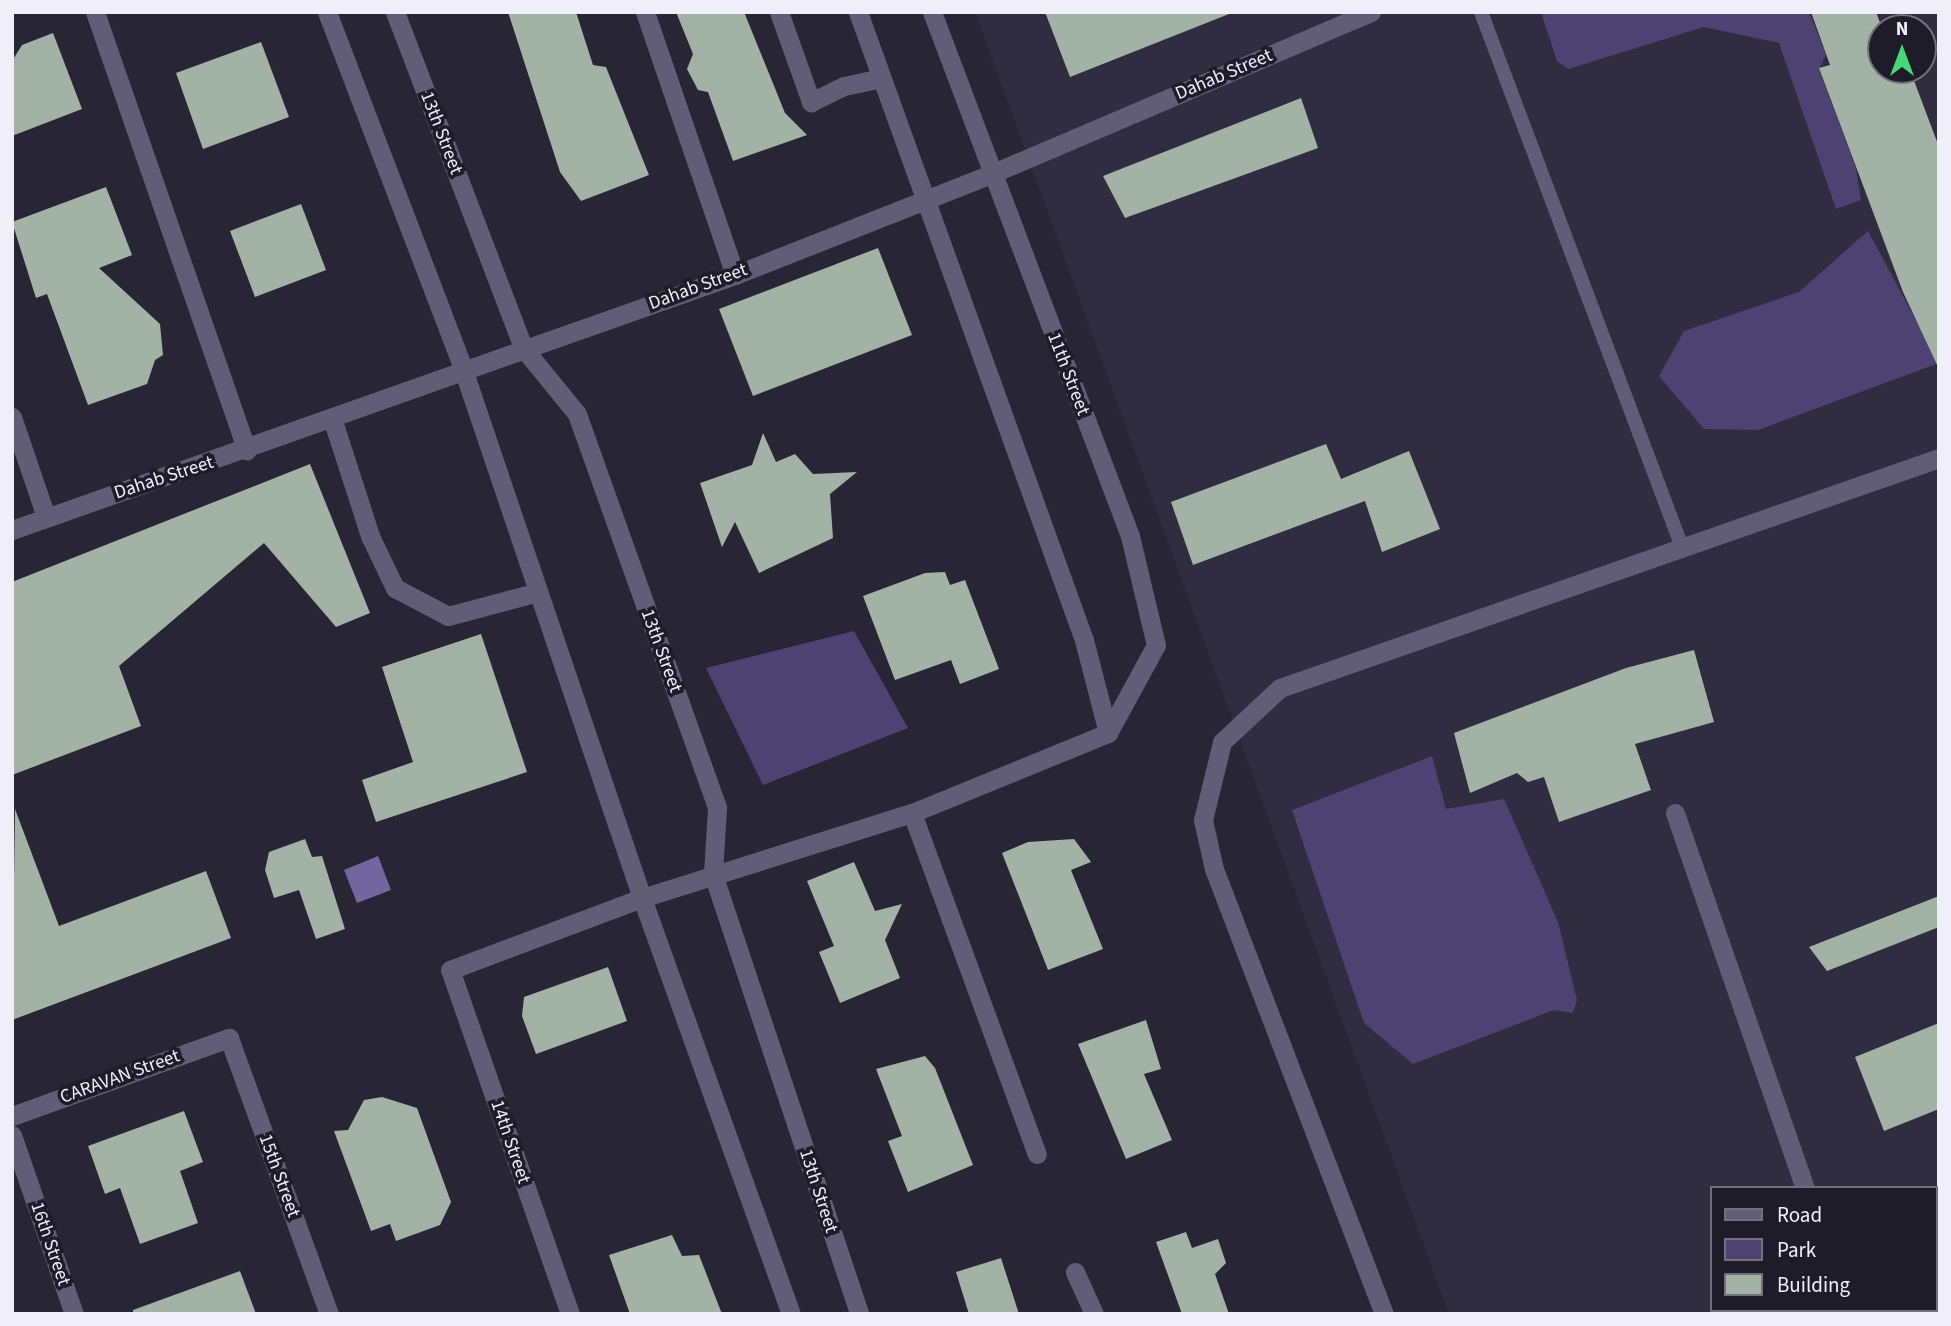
<!DOCTYPE html>
<html>
<head>
<meta charset="utf-8">
<style>
	body { margin:0 }
	#map { position:relative; width:1951px; height:1326px; overflow:hidden; background:#282634; font-family:"Source Sans 3",sans-serif }
	div>[style] { position:absolute }
	.built>* { inset:0; background:#302d41 }
	.green>* { inset:0; background:#4d4372 }
	.water>* { inset:0; background:#7266a0 }
	.building>* { inset:0; background:#a2b3a6 }
	.service>* { height:14px; margin:-7px; padding:0 7px; transform-origin:7px; border-radius:7px; background:#615d76 }
	.minor>* { height:19px; margin:-9.5px; padding:0 9.5px; transform-origin:9.5px; border-radius:9.5px; background:#615d76 }
	span { translate:-50% -50%; white-space:nowrap; text-align:center; line-height:1.15; -webkit-text-stroke:7px #1f1c2a; paint-order:stroke }
	.street-label { font-size:19px; color:#f0eef8 }
	.frame { position:absolute; inset:0; border:14px solid #f0eef8; pointer-events:none }
	.legend { position:absolute; left:1710px; top:1186px; width:228px; height:126px; box-sizing:border-box; background:#1f1c2a; border:2px solid #73707c; margin:0; padding:9px 12px; list-style:none; font-size:21px; color:#f0eef8 }
	.legend li { display:flex; align-items:center; gap:14px; height:35px }
	.legend b { width:35px; border:2px solid #73707c }
	.north { position:absolute; left:1867px; top:14px; width:70px; height:70px; box-sizing:border-box; background:#1f1c2a; border:2px solid #73707c; border-radius:50%; rotate:0deg; font-size:19px; font-weight:700; line-height:28px; text-align:center; color:#f0eef8 }
	.north::after { content:''; display:block; margin:auto; width:24px; height:32px; background:#47d779; clip-path:polygon(50% 0,100% 100%,50% 72%,0 100%) }
</style>
</head>
<body>
<div id="map">
	<div class="built">
		<div style="clip-path:polygon(evenodd,975px 12px,1939px 12px,1939px 1314px,1449px 1314px,975px 12px,1881px 28px,1923px 28px,1923px 70px,1881px 70px,1881px 28px,975px 12px,1711px 1188px,1935px 1188px,1935px 1310px,1711px 1310px,1711px 1188px)"></div>
	</div>
	<div class="green">
		<div style="clip-path:polygon(1541px 12px,1809px 12px,1826px 55px,1819px 69px,1856px 168px,1861px 200px,1836px 209px,1779px 43px,1704px 27px,1568px 69px,1557px 61px)"></div>
		<div style="clip-path:polygon(1868px 231px,1939px 363px,1758px 430px,1704px 429px,1659px 376px,1684px 331px,1799px 292px)"></div>
		<div style="clip-path:polygon(854px 631px,908px 728px,763px 785px,706px 668px)"></div>
		<div style="clip-path:polygon(1432px 756px,1446px 809px,1504px 799px,1558px 922px,1577px 1000px,1573px 1013px,1554px 1010px,1413px 1064px,1364px 1023px,1292px 810px)"></div>
	</div>
	<div class="water">
		<div style="clip-path:polygon(378px 856px,391px 890px,357px 903px,344px 870px)"></div>
	</div>
	<div class="building">
		<div style="clip-path:polygon(508px 12px,576px 12px,593px 65px,606px 67px,649px 175px,581px 201px,560px 172px)"></div>
		<div style="clip-path:polygon(676px 12px,744px 12px,785px 113px,807px 135px,733px 161px,708px 92px,698px 90px,687px 69px,693px 54px)"></div>
		<div style="clip-path:polygon(1045px 12px,1229px 12px,1229px 14px,1070px 77px)"></div>
		<div style="clip-path:polygon(1811px 12px,1876px 12px,1882px 28px,1881px 70px,1910px 70px,1939px 147px,1939px 369px,1903px 292px,1819px 68px,1830px 65px)"></div>
		<div style="clip-path:polygon(53px 33px,82px 109px,12px 136px,12px 61px,22px 45px)"></div>
		<div style="clip-path:polygon(261px 42px,289px 117px,203px 149px,176px 73px)"></div>
		<div style="clip-path:polygon(1301px 98px,1318px 148px,1125px 218px,1103px 176px)"></div>
		<div style="clip-path:polygon(106px 187px,132px 255px,99px 268px,160px 324px,163px 355px,155px 360px,147px 384px,88px 405px,47px 294px,36px 298px,12px 222px)"></div>
		<div style="clip-path:polygon(301px 204px,326px 270px,255px 297px,230px 231px)"></div>
		<div style="clip-path:polygon(878px 248px,912px 335px,753px 396px,719px 309px)"></div>
		<div style="clip-path:polygon(763px 433px,776px 462px,795px 454px,813px 474px,857px 472px,830px 494px,833px 538px,759px 573px,735px 522px,722px 547px,700px 483px,752px 465px)"></div>
		<div style="clip-path:polygon(1326px 444px,1341px 479px,1409px 451px,1440px 529px,1382px 552px,1365px 501px,1193px 565px,1171px 502px)"></div>
		<div style="clip-path:polygon(310px 464px,370px 613px,336px 627px,264px 543px,119px 666px,141px 726px,12px 775px,12px 582px)"></div>
		<div style="clip-path:polygon(945px 572px,950px 585px,965px 580px,999px 669px,960px 684px,951px 660px,895px 680px,863px 596px,925px 573px)"></div>
		<div style="clip-path:polygon(481px 634px,527px 772px,376px 822px,362px 780px,413px 762px,382px 667px)"></div>
		<div style="clip-path:polygon(1694px 650px,1714px 722px,1635px 744px,1651px 790px,1559px 822px,1544px 777px,1528px 782px,1517px 773px,1470px 793px,1454px 733px,1626px 668px)"></div>
		<div style="clip-path:polygon(15px 809px,59px 926px,206px 871px,231px 938px,12px 1020px)"></div>
		<div style="clip-path:polygon(305px 839px,312px 857px,322px 856px,345px 929px,316px 939px,299px 890px,274px 898px,265px 870px,269px 852px)"></div>
		<div style="clip-path:polygon(1074px 839px,1091px 862px,1071px 870px,1103px 949px,1048px 970px,1002px 853px,1028px 842px)"></div>
		<div style="clip-path:polygon(854px 862px,875px 911px,902px 904px,885px 940px,900px 978px,840px 1003px,819px 952px,834px 946px,807px 881px)"></div>
		<div style="clip-path:polygon(1939px 896px,1939px 927px,1827px 971px,1809px 947px)"></div>
		<div style="clip-path:polygon(608px 967px,627px 1021px,536px 1054px,522px 1016px,524px 997px)"></div>
		<div style="clip-path:polygon(1146px 1020px,1161px 1069px,1144px 1074px,1172px 1140px,1126px 1159px,1078px 1044px)"></div>
		<div style="clip-path:polygon(1939px 1023px,1939px 1109px,1884px 1131px,1855px 1057px)"></div>
		<div style="clip-path:polygon(925px 1056px,935px 1068px,973px 1165px,908px 1192px,888px 1141px,902px 1136px,876px 1069px)"></div>
		<div style="clip-path:polygon(382px 1097px,417px 1108px,451px 1202px,440px 1225px,396px 1241px,390px 1224px,371px 1231px,334px 1131px,348px 1130px,364px 1100px)"></div>
		<div style="clip-path:polygon(184px 1111px,203px 1162px,180px 1171px,198px 1223px,140px 1244px,120px 1188px,105px 1194px,88px 1146px)"></div>
		<div style="clip-path:polygon(1186px 1232px,1192px 1248px,1218px 1239px,1226px 1263px,1215px 1274px,1229px 1314px,1182px 1314px,1156px 1242px)"></div>
		<div style="clip-path:polygon(672px 1235px,682px 1256px,699px 1255px,722px 1314px,630px 1314px,609px 1255px)"></div>
		<div style="clip-path:polygon(1001px 1258px,1019px 1314px,969px 1314px,956px 1272px)"></div>
		<div style="clip-path:polygon(240px 1271px,256px 1314px,133px 1314px,133px 1310px)"></div>
	</div>
	<div class="service">
		<div style="left:1481px;top:12px;width:572px;rotate:69.41deg"></div>
	</div>
	<div class="minor">
		<div style="left:95px;top:12px;width:464px;rotate:70.9deg"></div>
		<div style="left:327px;top:12px;width:382px;rotate:69.1deg"></div>
		<div style="left:463px;top:369px;width:558px;rotate:71.31deg"></div>
		<div style="left:642px;top:898px;width:442px;rotate:70.3deg"></div>
		<div style="left:395px;top:12px;width:361px;rotate:69.1deg"></div>
		<div style="left:524px;top:349px;width:84px;rotate:50.8deg"></div>
		<div style="left:577px;top:414px;width:418px;rotate:70.4deg"></div>
		<div style="left:717px;top:808px;width:66px;rotate:93.5deg"></div>
		<div style="left:713px;top:874px;width:464px;rotate:71.6deg"></div>
		<div style="left:645px;top:12px;width:278px;rotate:71.1deg"></div>
		<div style="left:779px;top:12px;width:96px;rotate:70.4deg"></div>
		<div style="left:811px;top:102px;width:37px;rotate:-26deg"></div>
		<div style="left:844px;top:86px;width:38px;rotate:-12deg"></div>
		<div style="left:858px;top:12px;width:667px;rotate:70.21deg"></div>
		<div style="left:1084px;top:640px;width:96px;rotate:75.5deg"></div>
		<div style="left:932px;top:12px;width:560px;rotate:69.3deg"></div>
		<div style="left:1130px;top:536px;width:112px;rotate:76.6deg"></div>
		<div style="left:1156px;top:645px;width:100px;rotate:118.6deg"></div>
		<div style="left:12px;top:417px;width:106px;rotate:71.2deg"></div>
		<div style="left:332px;top:418px;width:124px;rotate:72.1deg"></div>
		<div style="left:370px;top:536px;width:58px;rotate:64.3deg"></div>
		<div style="left:395px;top:588px;width:60px;rotate:27.8deg"></div>
		<div style="left:448px;top:616px;width:93px;rotate:-14.9deg"></div>
		<div style="left:12px;top:530px;width:767px;rotate:-19.43deg"></div>
		<div style="left:735px;top:275px;width:275px;rotate:-21.5deg"></div>
		<div style="left:991px;top:174px;width:413px;rotate:-23.1deg"></div>
		<div style="left:912px;top:813px;width:363px;rotate:69.9deg"></div>
		<div style="left:1675px;top:813px;width:397px;rotate:70.9deg"></div>
		<div style="left:12px;top:1116px;width:231px;rotate:-19.8deg"></div>
		<div style="left:229px;top:1038px;width:294px;rotate:70.1deg"></div>
		<div style="left:12px;top:1135px;width:189px;rotate:70.9deg"></div>
		<div style="left:1075px;top:1272px;width:46px;rotate:65.7deg"></div>
		<div style="left:1847px;top:1310px;width:4px;rotate:63deg"></div>
		<div style="left:570px;top:1314px;width:364px;rotate:-109.2deg"></div>
		<div style="left:450px;top:970px;width:205px;rotate:-20.6deg"></div>
		<div style="left:642px;top:898px;width:283px;rotate:-17.5deg"></div>
		<div style="left:912px;top:813px;width:212px;rotate:-22.2deg"></div>
		<div style="left:1384px;top:1314px;width:476px;rotate:-110.9deg"></div>
		<div style="left:1214px;top:869px;width:50px;rotate:-102.7deg"></div>
		<div style="left:1203px;top:820px;width:80px;rotate:-76.3deg"></div>
		<div style="left:1222px;top:742px;width:79px;rotate:-43deg"></div>
		<div style="left:1280px;top:688px;width:698px;rotate:-19.24deg"></div>
	</div>
	<div class="street-label">
		<span style="left:1224px;top:75px;rotate:-23deg">Dahab Street</span>
		<span style="left:441px;top:133px;rotate:69deg">13th Street</span>
		<span style="left:698px;top:287px;rotate:-20deg">Dahab Street</span>
		<span style="left:1068px;top:374px;rotate:69deg">11th Street</span>
		<span style="left:164px;top:478px;rotate:-18deg">Dahab Street</span>
		<span style="left:661px;top:651px;rotate:70deg">13th Street</span>
		<span style="left:120px;top:1077px;rotate:-20deg">CARAVAN Street</span>
		<span style="left:510px;top:1142px;rotate:71deg">14th Street</span>
		<span style="left:279px;top:1176px;rotate:70deg">15th Street</span>
		<span style="left:818px;top:1191px;rotate:72deg">13th Street</span>
		<span style="left:50px;top:1244px;rotate:71deg">16th Street</span>
	</div>
	<div class="frame"></div>
	<ul class="legend">
	<li><b style="height:9px;background:#615d76"></b>Road</li>
	<li><b style="height:19px;background:#4d4372"></b>Park</li>
	<li><b style="height:19px;background:#a2b3a6"></b>Building</li>
	</ul>
	<div class="north">N</div>
</div>
</body>
</html>
